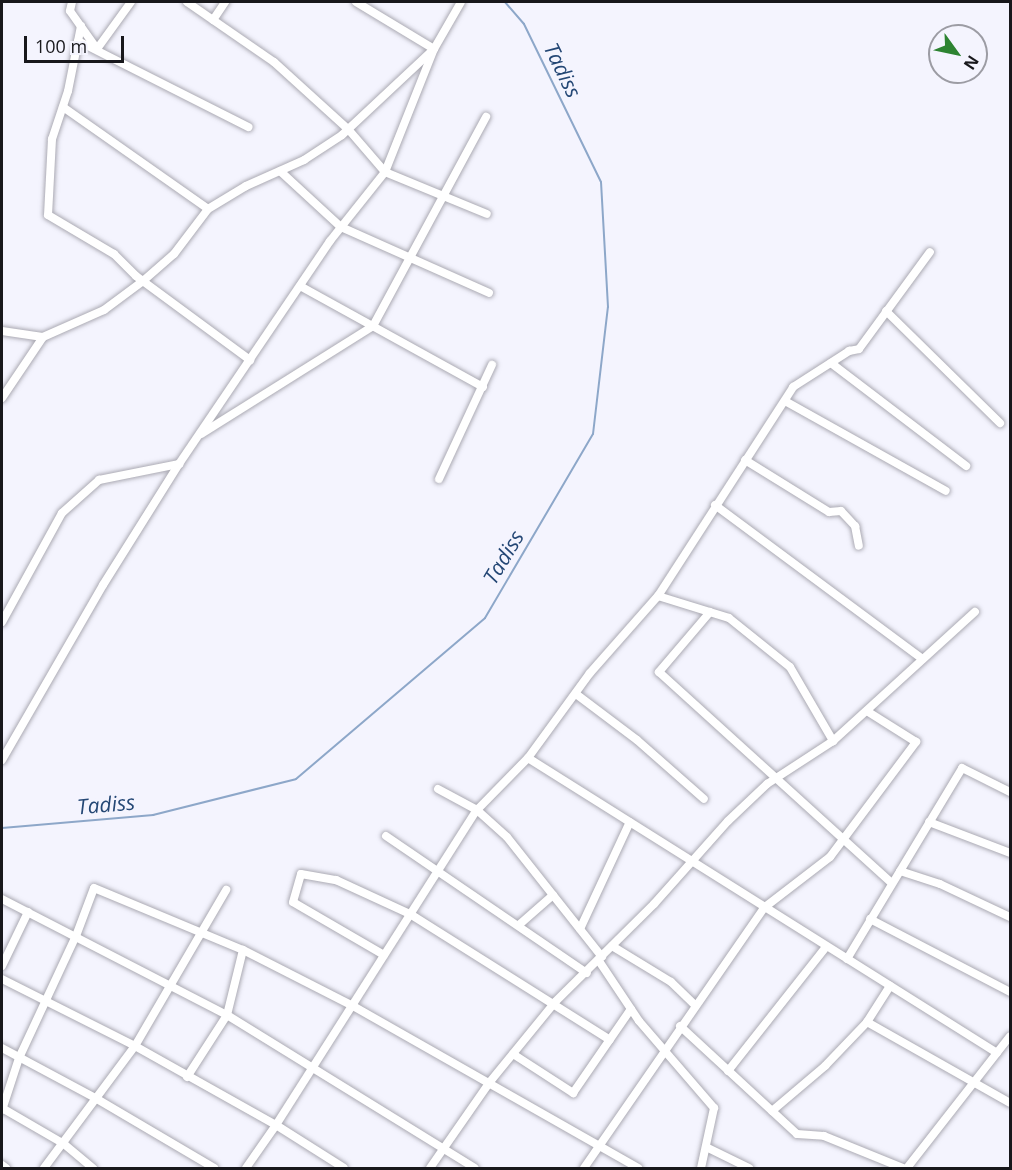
<!DOCTYPE html>
<html>
<head>
<meta charset="utf-8">
<style>
	body { margin:0 }
	#map { position:relative; width:1012px; height:1170px; overflow:hidden; background:#f4f4fe; font-family:"Open Sans",sans-serif }
	div>[style] { position:absolute }
	.stream>* { height:2px; margin:-1px; padding:0 1px; transform-origin:1px; border-radius:1px; background:#8da7c9 }
	.roads { filter:drop-shadow(0 0 2px #abaab3) drop-shadow(0 0 2px #abaab3) }
	.minor>* { height:8px; margin:-4px; padding:0 4px; transform-origin:4px; border-radius:4px; background:#fff }
	span { translate:-50% -50%; white-space:nowrap; text-align:center; line-height:1.15; -webkit-text-stroke:6px #f4f4fe; paint-order:stroke }
	.water-label { font-size:21px; color:#244775; font-style:italic }
	.frame { position:absolute; inset:0; border:3px solid #18181c; pointer-events:none }
	.north { position:absolute; left:928px; top:24px; width:60px; height:60px; box-sizing:border-box; background:#f4f4fe; border:2px solid #9c9ca4; border-radius:50%; rotate:123deg; font-size:16px; font-weight:700; line-height:24px; text-align:center; color:#18181c }
	.north::after { content:''; display:block; margin:auto; width:21px; height:27px; background:#2d8332; clip-path:polygon(50% 0,100% 100%,50% 72%,0 100%) }
	.scale { position:absolute; left:24px; top:36px; width:100px; height:27px; box-sizing:border-box; border:3px solid #18181c; border-top:0; padding-left:8px; font-size:18px; line-height:21px; white-space:nowrap; color:#18181c; -webkit-text-stroke:4px #f4f4fe; paint-order:stroke }
</style>
</head>
<body>
<div id="map">
	<div class="stream">
		<div style="left:2px;top:828px;width:152px;rotate:-4.9deg"></div>
		<div style="left:153px;top:815px;width:147px;rotate:-14.1deg"></div>
		<div style="left:296px;top:779px;width:248px;rotate:-40.4deg"></div>
		<div style="left:485px;top:618px;width:213px;rotate:-59.6deg"></div>
		<div style="left:593px;top:434px;width:128px;rotate:-83.3deg"></div>
		<div style="left:608px;top:307px;width:125px;rotate:-93.2deg"></div>
		<div style="left:601px;top:182px;width:176px;rotate:-116deg"></div>
		<div style="left:524px;top:24px;width:29px;rotate:-131deg"></div>
	</div>
	<div class="roads">
		<div class="minor">
			<div style="left:72px;top:2px;width:9px;rotate:103deg"></div>
			<div style="left:70px;top:11px;width:47px;rotate:54.6deg"></div>
			<div style="left:97px;top:49px;width:58px;rotate:-54.1deg"></div>
			<div style="left:187px;top:2px;width:106px;rotate:34.6deg"></div>
			<div style="left:274px;top:62px;width:100px;rotate:42.2deg"></div>
			<div style="left:348px;top:129px;width:57px;rotate:49.3deg"></div>
			<div style="left:385px;top:172px;width:110px;rotate:22.4deg"></div>
			<div style="left:213px;top:20px;width:22px;rotate:-56deg"></div>
			<div style="left:81px;top:26px;width:66px;rotate:101.3deg"></div>
			<div style="left:68px;top:91px;width:51px;rotate:108.4deg"></div>
			<div style="left:52px;top:139px;width:76px;rotate:93deg"></div>
			<div style="left:48px;top:215px;width:77px;rotate:30.6deg"></div>
			<div style="left:114px;top:254px;width:31px;rotate:45deg"></div>
			<div style="left:136px;top:276px;width:142px;rotate:36.4deg"></div>
			<div style="left:78px;top:41px;width:191px;rotate:26.8deg"></div>
			<div style="left:63px;top:107px;width:177px;rotate:35.1deg"></div>
			<div style="left:280px;top:171px;width:83px;rotate:42.6deg"></div>
			<div style="left:341px;top:227px;width:162px;rotate:24deg"></div>
			<div style="left:300px;top:286px;width:209px;rotate:28.9deg"></div>
			<div style="left:886px;top:311px;width:160px;rotate:44.5deg"></div>
			<div style="left:2px;top:331px;width:41px;rotate:8.3deg"></div>
			<div style="left:831px;top:363px;width:170px;rotate:37.3deg"></div>
			<div style="left:2px;top:398px;width:73px;rotate:-56.1deg"></div>
			<div style="left:43px;top:337px;width:67px;rotate:-23.9deg"></div>
			<div style="left:104px;top:310px;width:49px;rotate:-36.6deg"></div>
			<div style="left:143px;top:281px;width:41px;rotate:-41.1deg"></div>
			<div style="left:174px;top:254px;width:56px;rotate:-52.9deg"></div>
			<div style="left:208px;top:209px;width:44px;rotate:-31.2deg"></div>
			<div style="left:246px;top:186px;width:64px;rotate:-24.1deg"></div>
			<div style="left:304px;top:160px;width:45px;rotate:-33.3deg"></div>
			<div style="left:342px;top:135px;width:126px;rotate:-43.1deg"></div>
			<div style="left:434px;top:49px;width:91px;rotate:-148.9deg"></div>
			<div style="left:785px;top:401px;width:184px;rotate:29.2deg"></div>
			<div style="left:201px;top:434px;width:203px;rotate:-32.1deg"></div>
			<div style="left:373px;top:326px;width:238px;rotate:-61.6deg"></div>
			<div style="left:745px;top:460px;width:99px;rotate:31.8deg"></div>
			<div style="left:829px;top:512px;width:12px;rotate:-5deg"></div>
			<div style="left:841px;top:511px;width:21px;rotate:47deg"></div>
			<div style="left:855px;top:526px;width:20px;rotate:79deg"></div>
			<div style="left:439px;top:479px;width:126px;rotate:-65.1deg"></div>
			<div style="left:715px;top:505px;width:258px;rotate:36.6deg"></div>
			<div style="left:658px;top:596px;width:74px;rotate:17.2deg"></div>
			<div style="left:729px;top:618px;width:78px;rotate:38.8deg"></div>
			<div style="left:790px;top:667px;width:86px;rotate:59.8deg"></div>
			<div style="left:710px;top:612px;width:79px;rotate:130.4deg"></div>
			<div style="left:659px;top:672px;width:314px;rotate:42.2deg"></div>
			<div style="left:2px;top:622px;width:124px;rotate:-61.2deg"></div>
			<div style="left:62px;top:513px;width:50px;rotate:-41.7deg"></div>
			<div style="left:99px;top:480px;width:82px;rotate:-11.3deg"></div>
			<div style="left:576px;top:694px;width:76px;rotate:37deg"></div>
			<div style="left:637px;top:740px;width:89px;rotate:41.4deg"></div>
			<div style="left:528px;top:758px;width:554px;rotate:32.17deg"></div>
			<div style="left:2px;top:760px;width:202px;rotate:-60deg"></div>
			<div style="left:103px;top:585px;width:143px;rotate:-57.9deg"></div>
			<div style="left:179px;top:464px;width:269px;rotate:-55.9deg"></div>
			<div style="left:330px;top:241px;width:88px;rotate:-51.4deg"></div>
			<div style="left:385px;top:172px;width:132px;rotate:-68.3deg"></div>
			<div style="left:434px;top:49px;width:54px;rotate:-60.1deg"></div>
			<div style="left:438px;top:789px;width:44px;rotate:28.3deg"></div>
			<div style="left:477px;top:810px;width:40px;rotate:42deg"></div>
			<div style="left:507px;top:837px;width:153px;rotate:51.6deg"></div>
			<div style="left:929px;top:822px;width:87px;rotate:20.9deg"></div>
			<div style="left:386px;top:836px;width:243px;rotate:34.3deg"></div>
			<div style="left:900px;top:871px;width:42px;rotate:18deg"></div>
			<div style="left:940px;top:884px;width:77px;rotate:25.2deg"></div>
			<div style="left:2px;top:899px;width:253px;rotate:27.3deg"></div>
			<div style="left:227px;top:1015px;width:291px;rotate:31.7deg"></div>
			<div style="left:870px;top:919px;width:158px;rotate:27.5deg"></div>
			<div style="left:520px;top:924px;width:44px;rotate:-41.3deg"></div>
			<div style="left:580px;top:929px;width:118px;rotate:-65deg"></div>
			<div style="left:612px;top:946px;width:69px;rotate:31.4deg"></div>
			<div style="left:671px;top:982px;width:33px;rotate:44deg"></div>
			<div style="left:384px;top:955px;width:105px;rotate:-149.8deg"></div>
			<div style="left:293px;top:902px;width:29px;rotate:-74deg"></div>
			<div style="left:301px;top:874px;width:36px;rotate:10deg"></div>
			<div style="left:336px;top:880px;width:81px;rotate:24.7deg"></div>
			<div style="left:410px;top:914px;width:236px;rotate:32.2deg"></div>
			<div style="left:847px;top:959px;width:223px;rotate:-58.9deg"></div>
			<div style="left:962px;top:768px;width:54px;rotate:26.6deg"></div>
			<div style="left:599px;top:961px;width:72px;rotate:56.3deg"></div>
			<div style="left:639px;top:1021px;width:115px;rotate:49.2deg"></div>
			<div style="left:714px;top:1108px;width:61px;rotate:102.2deg"></div>
			<div style="left:2px;top:966px;width:60px;rotate:-64.3deg"></div>
			<div style="left:2px;top:979px;width:149px;rotate:26.7deg"></div>
			<div style="left:135px;top:1046px;width:162px;rotate:29.3deg"></div>
			<div style="left:276px;top:1125px;width:374px;rotate:-57.5deg"></div>
			<div style="left:477px;top:810px;width:73px;rotate:-45.6deg"></div>
			<div style="left:528px;top:758px;width:105px;rotate:-53.9deg"></div>
			<div style="left:590px;top:673px;width:103px;rotate:-48.6deg"></div>
			<div style="left:658px;top:596px;width:249px;rotate:-57.1deg"></div>
			<div style="left:793px;top:387px;width:67px;rotate:-32.7deg"></div>
			<div style="left:849px;top:351px;width:10px;rotate:-11deg"></div>
			<div style="left:859px;top:349px;width:120px;rotate:-53.8deg"></div>
			<div style="left:867px;top:1022px;width:164px;rotate:29.5deg"></div>
			<div style="left:680px;top:1026px;width:159px;rotate:42.7deg"></div>
			<div style="left:797px;top:1134px;width:27px;rotate:4deg"></div>
			<div style="left:824px;top:1136px;width:85px;rotate:22.1deg"></div>
			<div style="left:2px;top:1048px;width:108px;rotate:28.2deg"></div>
			<div style="left:97px;top:1099px;width:136px;rotate:30.5deg"></div>
			<div style="left:513px;top:1054px;width:72px;rotate:33deg"></div>
			<div style="left:573px;top:1093px;width:102px;rotate:-55.4deg"></div>
			<div style="left:728px;top:1071px;width:158px;rotate:-51.7deg"></div>
			<div style="left:187px;top:1077px;width:74px;rotate:-57.2deg"></div>
			<div style="left:227px;top:1015px;width:67px;rotate:-76.2deg"></div>
			<div style="left:2px;top:1108px;width:72px;rotate:30.1deg"></div>
			<div style="left:64px;top:1144px;width:38px;rotate:40deg"></div>
			<div style="left:2px;top:1110px;width:55px;rotate:-71.9deg"></div>
			<div style="left:19px;top:1058px;width:135px;rotate:-65deg"></div>
			<div style="left:76px;top:936px;width:51px;rotate:-69.4deg"></div>
			<div style="left:94px;top:888px;width:161px;rotate:22.6deg"></div>
			<div style="left:243px;top:950px;width:123px;rotate:27deg"></div>
			<div style="left:353px;top:1006px;width:328px;rotate:29.6deg"></div>
			<div style="left:772px;top:1111px;width:70px;rotate:-40.3deg"></div>
			<div style="left:825px;top:1066px;width:61px;rotate:-46.3deg"></div>
			<div style="left:867px;top:1022px;width:43px;rotate:-57.4deg"></div>
			<div style="left:706px;top:1147px;width:48px;rotate:26deg"></div>
			<div style="left:2px;top:1165px;width:5px;rotate:37deg"></div>
			<div style="left:44px;top:1168px;width:152px;rotate:-53.3deg"></div>
			<div style="left:135px;top:1046px;width:181px;rotate:-59.7deg"></div>
			<div style="left:246px;top:1168px;width:52px;rotate:-55.1deg"></div>
			<div style="left:276px;top:1125px;width:80px;rotate:32.3deg"></div>
			<div style="left:430px;top:1168px;width:103px;rotate:-55.2deg"></div>
			<div style="left:489px;top:1083px;width:104px;rotate:-50.8deg"></div>
			<div style="left:555px;top:1002px;width:139px;rotate:-44.7deg"></div>
			<div style="left:654px;top:904px;width:111px;rotate:-48.3deg"></div>
			<div style="left:728px;top:821px;width:54px;rotate:-43.5deg"></div>
			<div style="left:767px;top:784px;width:79px;rotate:-33.1deg"></div>
			<div style="left:833px;top:741px;width:192px;rotate:-42.3deg"></div>
			<div style="left:584px;top:1168px;width:318px;rotate:-55.3deg"></div>
			<div style="left:765px;top:907px;width:82px;rotate:-37.6deg"></div>
			<div style="left:830px;top:857px;width:144px;rotate:-53.2deg"></div>
			<div style="left:916px;top:742px;width:58px;rotate:-147.7deg"></div>
			<div style="left:907px;top:1168px;width:167px;rotate:-52deg"></div>
		</div>
	</div>
	<div class="water-label">
		<span style="left:563px;top:70px;rotate:64deg">Tadiss</span>
		<span style="left:503px;top:557px;rotate:-59deg">Tadiss</span>
		<span style="left:106px;top:804px;rotate:-5deg">Tadiss</span>
	</div>
	<div class="frame"></div>
	<div class="north">N</div>
	<div class="scale">100 m</div>
</div>
</body>
</html>
